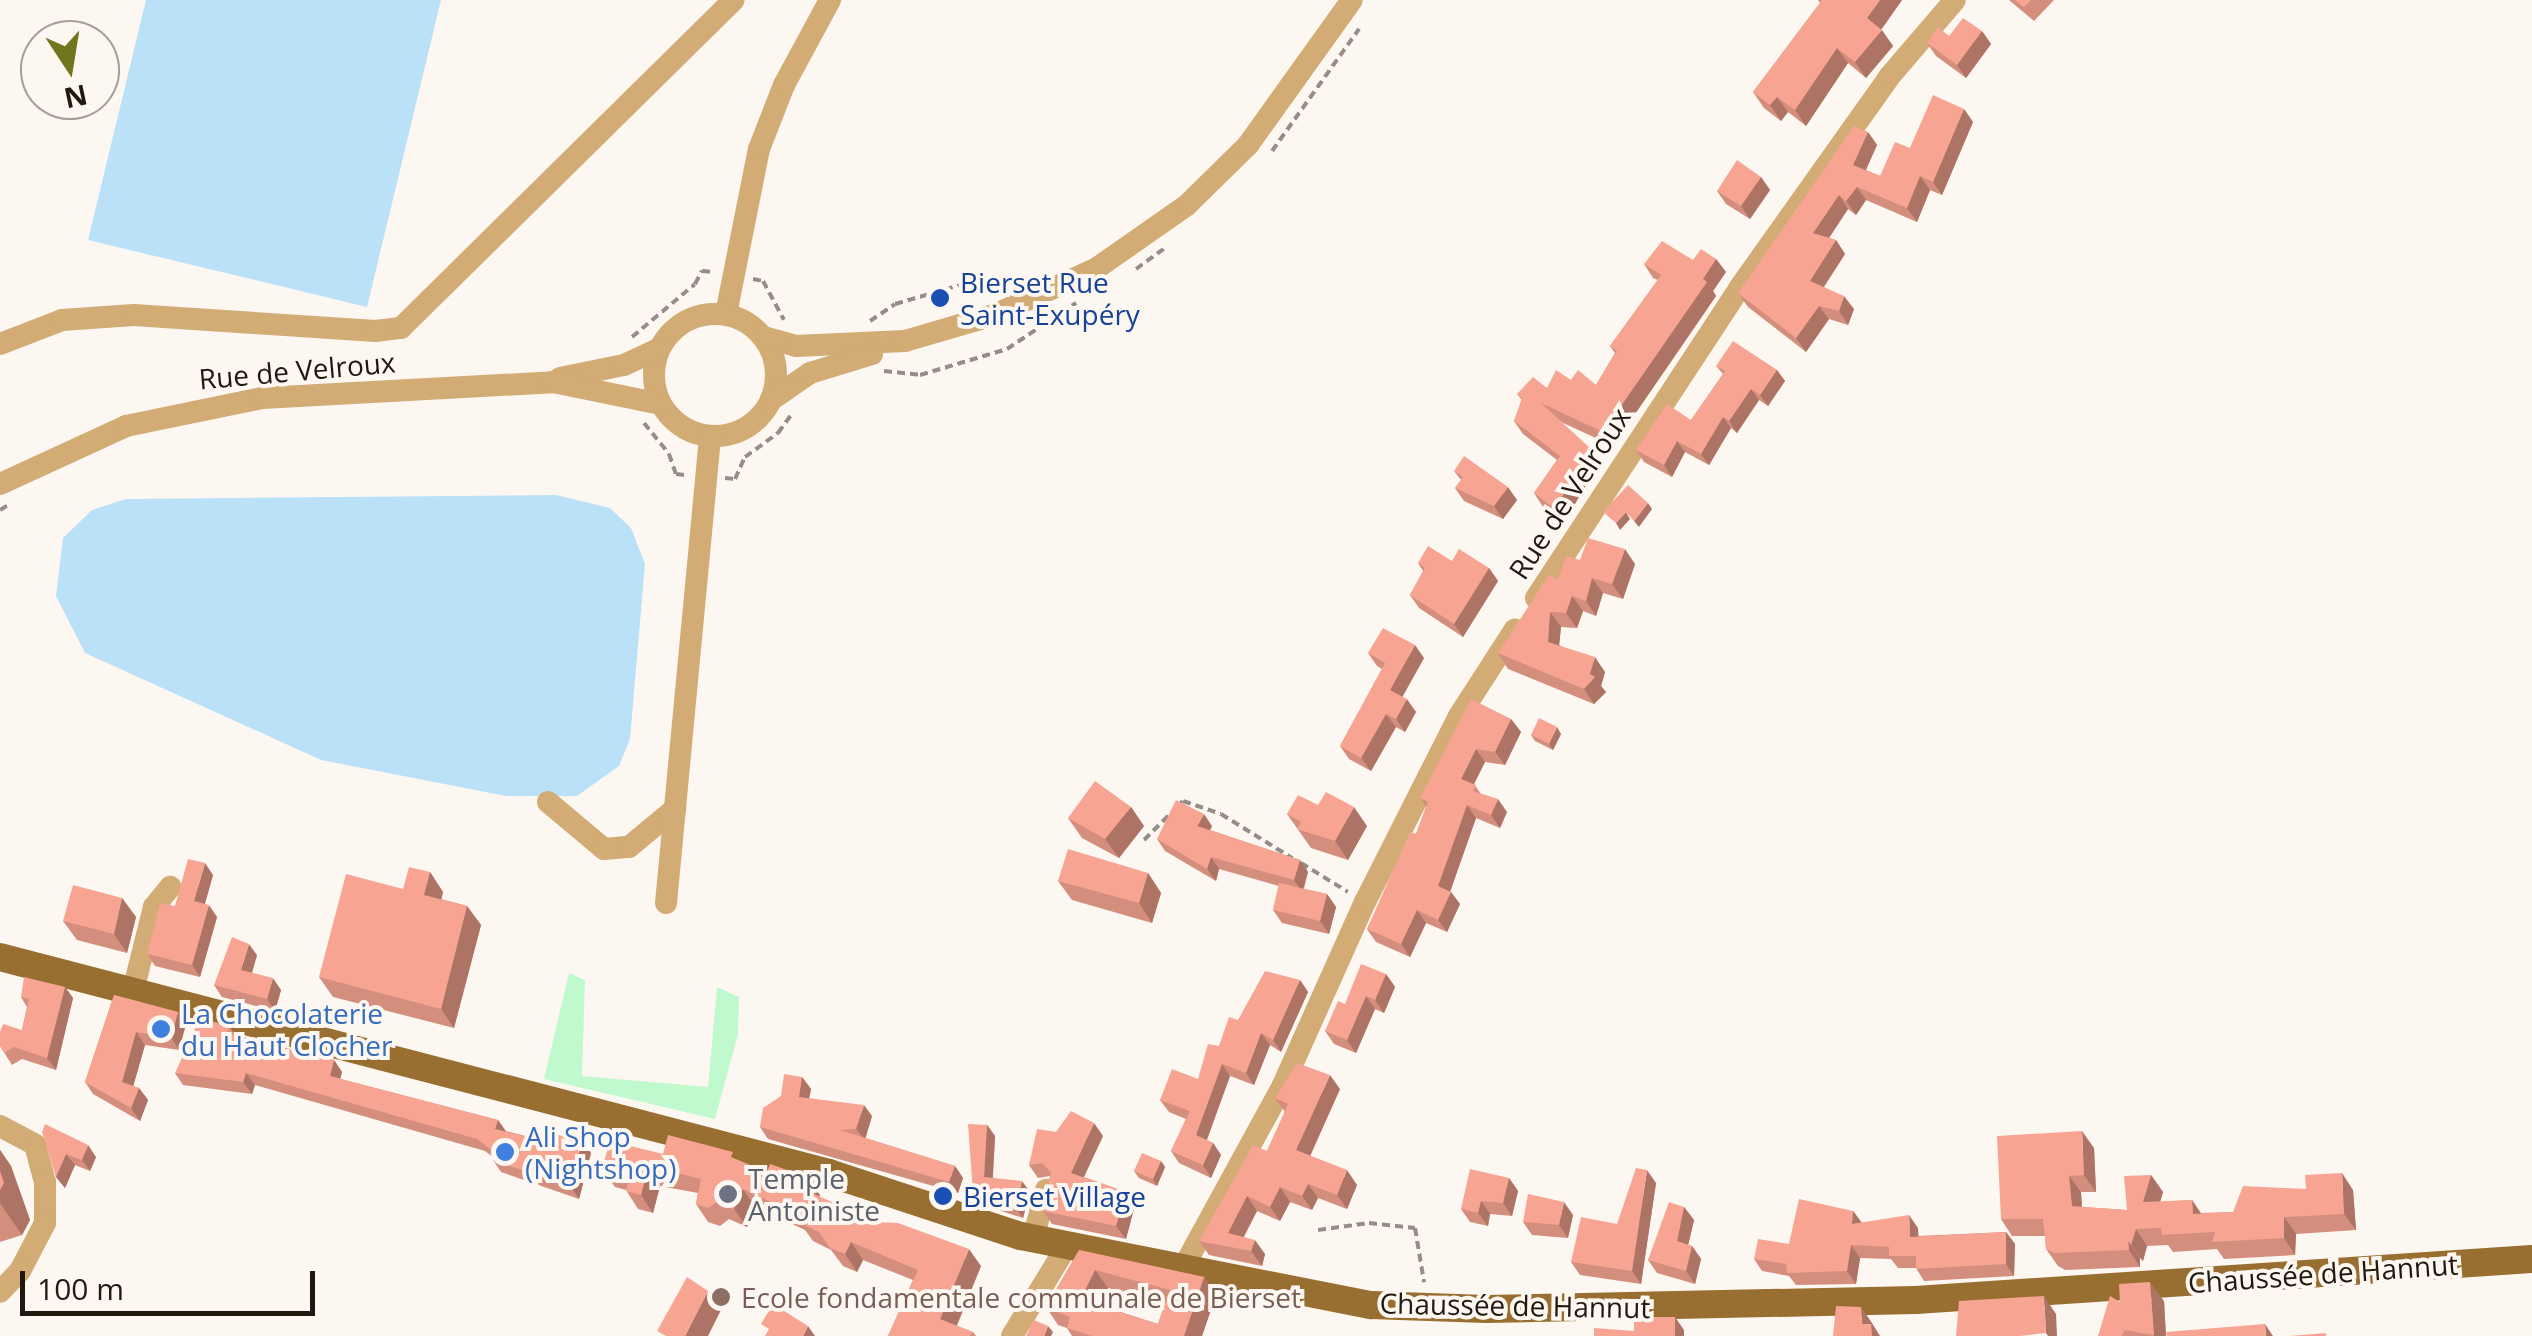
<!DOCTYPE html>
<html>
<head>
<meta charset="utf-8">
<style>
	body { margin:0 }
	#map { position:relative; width:2532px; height:1336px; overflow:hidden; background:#fdf7f2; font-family:"Open Sans",sans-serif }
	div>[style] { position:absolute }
	.green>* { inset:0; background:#c0f9cd }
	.water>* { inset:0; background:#bbe1f8 }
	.path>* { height:4px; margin-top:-2px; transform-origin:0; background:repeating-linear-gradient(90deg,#968e86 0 8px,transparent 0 13px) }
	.minor>* { height:22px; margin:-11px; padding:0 11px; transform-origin:11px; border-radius:11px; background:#d2ab75 }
	.minor>.ring { margin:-11px; padding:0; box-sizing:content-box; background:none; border:22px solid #d2ab75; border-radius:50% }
	.major>* { height:28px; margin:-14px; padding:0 14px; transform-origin:14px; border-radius:14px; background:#986f30 }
	.wall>* { inset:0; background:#d48e7e }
	.shaded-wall>* { inset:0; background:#ad7466 }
	.building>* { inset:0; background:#f7a592 }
	.dots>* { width:28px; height:28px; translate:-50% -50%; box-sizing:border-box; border:5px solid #fdf7f2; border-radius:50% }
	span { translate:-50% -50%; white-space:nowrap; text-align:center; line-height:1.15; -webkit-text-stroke:8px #fdf7f2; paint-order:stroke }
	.transit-label { font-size:28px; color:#164399 }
	.left { translate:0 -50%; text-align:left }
	.street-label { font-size:28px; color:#22190e }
	.shop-label { font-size:28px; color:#366cbe }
	.worship-label { font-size:28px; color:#5b616d }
	.education-label { font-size:28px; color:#785e54 }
	.north { position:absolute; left:20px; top:20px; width:100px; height:100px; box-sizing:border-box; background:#fdf7f2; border:2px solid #a59e97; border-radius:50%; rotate:168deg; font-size:28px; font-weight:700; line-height:40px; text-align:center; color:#22190e }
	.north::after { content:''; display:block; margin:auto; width:35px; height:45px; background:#71751d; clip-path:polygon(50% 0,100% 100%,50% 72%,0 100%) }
	.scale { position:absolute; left:20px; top:1271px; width:295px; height:45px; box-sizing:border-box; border:5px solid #22190e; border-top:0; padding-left:12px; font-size:30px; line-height:35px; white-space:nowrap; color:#22190e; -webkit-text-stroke:8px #fdf7f2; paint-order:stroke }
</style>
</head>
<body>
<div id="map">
	<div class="green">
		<div style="clip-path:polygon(569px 973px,585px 980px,582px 1076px,708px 1087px,717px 987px,739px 997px,738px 1034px,715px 1119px,544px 1079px)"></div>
	</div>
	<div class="water">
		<div style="clip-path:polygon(146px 0,441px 0,367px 307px,88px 240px)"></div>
		<div style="clip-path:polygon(556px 495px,610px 508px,631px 528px,645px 564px,630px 739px,619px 766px,577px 796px,506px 796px,321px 760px,85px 653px,56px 596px,63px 538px,92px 510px,126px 499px)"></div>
	</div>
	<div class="path">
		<div style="left:1272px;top:151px;width:150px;rotate:-54.5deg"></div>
		<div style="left:1136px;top:269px;width:36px;rotate:-36deg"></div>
		<div style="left:753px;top:279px;width:10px;rotate:11deg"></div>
		<div style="left:763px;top:281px;width:44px;rotate:61.7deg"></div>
		<div style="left:870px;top:321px;width:30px;rotate:-34deg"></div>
		<div style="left:895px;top:304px;width:90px;rotate:-16.2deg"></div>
		<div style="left:632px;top:337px;width:82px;rotate:-40.1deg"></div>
		<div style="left:695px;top:284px;width:15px;rotate:-62deg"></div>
		<div style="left:702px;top:271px;width:12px;rotate:5deg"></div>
		<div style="left:884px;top:371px;width:36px;rotate:6deg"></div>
		<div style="left:920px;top:375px;width:91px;rotate:-16.6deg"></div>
		<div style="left:1007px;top:349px;width:83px;rotate:-33.7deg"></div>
		<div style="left:644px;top:423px;width:40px;rotate:51deg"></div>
		<div style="left:669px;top:454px;width:21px;rotate:71deg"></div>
		<div style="left:676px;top:474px;width:9px;rotate:6deg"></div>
		<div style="left:725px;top:478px;width:10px;rotate:6deg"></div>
		<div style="left:735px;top:479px;width:24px;rotate:-66deg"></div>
		<div style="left:745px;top:457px;width:41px;rotate:-36deg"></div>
		<div style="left:778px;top:433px;width:26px;rotate:-54deg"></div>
		<div style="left:0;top:510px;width:13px;rotate:-32deg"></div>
		<div style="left:1178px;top:805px;width:6px;rotate:-39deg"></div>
		<div style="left:1183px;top:801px;width:40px;rotate:18.9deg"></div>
		<div style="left:1221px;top:814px;width:84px;rotate:31.8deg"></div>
		<div style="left:1144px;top:840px;width:40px;rotate:-45deg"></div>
		<div style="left:1301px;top:863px;width:55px;rotate:31.7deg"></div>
		<div style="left:1318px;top:1230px;width:51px;rotate:-7.8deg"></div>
		<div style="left:1369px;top:1223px;width:46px;rotate:6.2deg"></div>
		<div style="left:1415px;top:1228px;width:55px;rotate:80.5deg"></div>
	</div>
	<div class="minor">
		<div style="left:726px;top:314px;width:168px;rotate:-78.7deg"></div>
		<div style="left:759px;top:149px;width:69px;rotate:-68.7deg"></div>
		<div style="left:784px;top:85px;width:97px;rotate:-61.6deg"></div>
		<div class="ring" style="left:654px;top:314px;width:100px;height:100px"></div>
		<div style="left:763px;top:337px;width:34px;rotate:15deg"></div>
		<div style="left:796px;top:346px;width:109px;rotate:-2.6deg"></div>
		<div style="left:905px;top:341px;width:93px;rotate:-16.3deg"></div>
		<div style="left:994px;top:315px;width:113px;rotate:-24.5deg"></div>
		<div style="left:1097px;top:268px;width:110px;rotate:-35deg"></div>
		<div style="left:1187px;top:205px;width:86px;rotate:-44.5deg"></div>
		<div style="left:1248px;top:145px;width:178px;rotate:-54.4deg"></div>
		<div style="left:0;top:344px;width:66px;rotate:-21.2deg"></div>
		<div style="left:62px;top:320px;width:72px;rotate:-4deg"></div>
		<div style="left:134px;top:315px;width:242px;rotate:3.8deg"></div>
		<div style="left:375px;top:331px;width:26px;rotate:-7deg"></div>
		<div style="left:401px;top:328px;width:467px;rotate:-44.6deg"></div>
		<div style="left:560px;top:378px;width:65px;rotate:-11.5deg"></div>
		<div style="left:624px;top:365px;width:38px;rotate:-25deg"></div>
		<div style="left:771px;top:400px;width:47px;rotate:-34.7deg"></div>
		<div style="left:810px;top:373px;width:65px;rotate:-17deg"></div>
		<div style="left:0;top:484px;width:139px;rotate:-24.7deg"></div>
		<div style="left:126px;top:426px;width:139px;rotate:-11.6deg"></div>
		<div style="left:262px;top:398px;width:291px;rotate:-3.1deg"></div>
		<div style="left:553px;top:382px;width:110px;rotate:11.5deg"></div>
		<div style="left:1536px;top:598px;width:372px;rotate:-56.7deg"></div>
		<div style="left:1740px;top:287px;width:257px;rotate:-54.6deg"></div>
		<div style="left:1889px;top:77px;width:101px;rotate:-49.4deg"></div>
		<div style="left:548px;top:802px;width:73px;rotate:40deg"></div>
		<div style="left:604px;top:849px;width:25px;rotate:-5deg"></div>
		<div style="left:629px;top:847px;width:60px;rotate:-39.6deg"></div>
		<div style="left:666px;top:903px;width:469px;rotate:-84.6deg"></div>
		<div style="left:133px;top:991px;width:87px;rotate:-76deg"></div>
		<div style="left:154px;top:907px;width:26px;rotate:-51deg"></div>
		<div style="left:0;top:1126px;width:40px;rotate:28deg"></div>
		<div style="left:35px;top:1145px;width:38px;rotate:75deg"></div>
		<div style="left:45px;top:1182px;width:41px;rotate:90deg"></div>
		<div style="left:45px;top:1223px;width:54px;rotate:117.5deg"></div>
		<div style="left:20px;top:1271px;width:29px;rotate:134deg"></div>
		<div style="left:1033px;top:1239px;width:51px;rotate:-75.1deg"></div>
		<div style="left:1183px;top:1268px;width:209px;rotate:-61.3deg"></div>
		<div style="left:1283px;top:1085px;width:201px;rotate:-65.9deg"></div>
		<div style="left:1365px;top:902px;width:208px;rotate:-63.2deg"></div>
		<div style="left:1459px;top:716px;width:103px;rotate:-57.2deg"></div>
		<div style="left:1012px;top:1336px;width:105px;rotate:-58.6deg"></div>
	</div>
	<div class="major">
		<div style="left:0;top:957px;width:857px;rotate:14.6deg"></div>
		<div style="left:829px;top:1173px;width:202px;rotate:18.2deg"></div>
		<div style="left:1021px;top:1236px;width:357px;rotate:11.2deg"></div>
		<div style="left:1371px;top:1305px;width:115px;rotate:2deg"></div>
		<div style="left:1486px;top:1309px;width:430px;rotate:-1.2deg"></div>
		<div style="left:1916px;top:1300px;width:617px;rotate:-3.81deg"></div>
	</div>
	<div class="wall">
		<div style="clip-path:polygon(1818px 0,1902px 0,1881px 30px,1893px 46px,1866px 78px,1848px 63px,1806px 126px,1788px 112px,1781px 121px,1764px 108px,1753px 92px,1820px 3px)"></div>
		<div style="clip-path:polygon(2009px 0,2054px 0,2034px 21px)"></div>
		<div style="clip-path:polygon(1982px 31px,1991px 44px,1966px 78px,1936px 56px,1927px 43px,1949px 36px)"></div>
		<div style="clip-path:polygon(1964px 109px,1973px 122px,1942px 195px,1930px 190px,1917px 222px,1866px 200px,1856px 215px,1848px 209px,1829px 238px,1836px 240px,1845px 254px,1824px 287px,1854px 309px,1848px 325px,1829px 319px,1806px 352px,1748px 307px,1738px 293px,1868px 132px,1877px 145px,1866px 170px,1880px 176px,1910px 148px)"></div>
		<div style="clip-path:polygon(1761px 177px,1770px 190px,1750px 219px,1726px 204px,1717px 191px)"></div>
		<div style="clip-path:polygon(1716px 259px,1726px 272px,1713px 291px,1716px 296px,1613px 446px,1561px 422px,1600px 462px,1564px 522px,1543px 507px,1534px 493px,1557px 460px,1523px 434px,1514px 421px,1522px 400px,1517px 394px,1547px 388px,1571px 380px,1596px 385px,1615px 353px,1610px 346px,1658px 280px,1653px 278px,1644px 264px)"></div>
		<div style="clip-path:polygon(1716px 366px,1777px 370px,1785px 381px,1768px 406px,1759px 400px,1737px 433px,1731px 428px,1709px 465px,1685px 452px,1672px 477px,1644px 462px,1636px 450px,1691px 420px,1723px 374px)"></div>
		<div style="clip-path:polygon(1454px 471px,1517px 500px,1503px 519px,1464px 501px,1455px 488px,1461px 480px)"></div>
		<div style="clip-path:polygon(1452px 561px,1489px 568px,1498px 581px,1463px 637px,1419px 608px,1410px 595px,1423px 571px,1418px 563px)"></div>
		<div style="clip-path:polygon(1635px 564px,1623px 599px,1603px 593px,1596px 616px,1583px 611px,1577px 628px,1561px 627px,1559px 645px,1605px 672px,1601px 686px,1606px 692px,1594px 704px,1508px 669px,1498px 653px,1558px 579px)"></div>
		<div style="clip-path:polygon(1368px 653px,1424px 658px,1402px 697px,1416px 712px,1405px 732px,1396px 727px,1371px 771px,1349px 759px,1340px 746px,1382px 669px,1377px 666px)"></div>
		<div style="clip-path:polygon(1511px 719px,1521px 732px,1505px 765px,1485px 762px,1474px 784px,1481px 794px,1507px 812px,1500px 828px,1476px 818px,1450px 891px,1460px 904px,1447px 932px,1426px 923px,1410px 957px,1376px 942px,1367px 929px,1416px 834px,1426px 807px,1420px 798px)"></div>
		<div style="clip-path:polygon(1561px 734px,1553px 750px,1535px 741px,1531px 735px)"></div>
		<div style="clip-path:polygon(1318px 805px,1367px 826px,1348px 860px,1311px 848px,1287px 814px)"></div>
		<div style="clip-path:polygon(1131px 807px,1144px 826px,1119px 858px,1082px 838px,1068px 818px)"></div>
		<div style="clip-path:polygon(1212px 826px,1210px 830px,1300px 860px,1308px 872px,1304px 889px,1327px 894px,1336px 907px,1329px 934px,1282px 923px,1273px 910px,1279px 886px,1219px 869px,1216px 881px,1165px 851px,1157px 839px)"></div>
		<div style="clip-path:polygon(430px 872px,443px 892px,441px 899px,467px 906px,481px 925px,454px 1028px,333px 997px,319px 977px,403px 889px)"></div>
		<div style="clip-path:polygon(1148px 873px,1161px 893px,1152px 923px,1072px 900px,1058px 881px)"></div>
		<div style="clip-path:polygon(213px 875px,205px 904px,217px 917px,200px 977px,155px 966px,147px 954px,175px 906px)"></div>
		<div style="clip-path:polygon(122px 898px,136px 917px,127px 953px,77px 940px,63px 921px)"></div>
		<div style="clip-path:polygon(257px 955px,252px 973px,281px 990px,275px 1011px,222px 997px,214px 985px)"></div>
		<div style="clip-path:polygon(1386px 974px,1395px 987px,1384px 1013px,1375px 1009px,1356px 1053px,1334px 1044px,1325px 1031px,1345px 1004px)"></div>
		<div style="clip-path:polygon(1300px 980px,1308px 992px,1281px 1052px,1270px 1045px,1254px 1085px,1230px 1076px,1207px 1140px,1213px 1143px,1221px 1155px,1211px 1178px,1179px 1163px,1171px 1151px,1186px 1119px,1169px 1112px,1160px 1100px,1198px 1079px,1219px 1046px,1238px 1020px)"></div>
		<div style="clip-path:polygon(65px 987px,73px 998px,56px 1070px,22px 1059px,12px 1065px,0 1046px,22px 1030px,27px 1007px,21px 997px)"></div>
		<div style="clip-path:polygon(114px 995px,178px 1012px,186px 1024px,179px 1050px,145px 1045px,133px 1086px,139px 1088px,148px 1100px,140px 1121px,93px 1094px,85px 1082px)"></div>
		<div style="clip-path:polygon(229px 1026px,235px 1035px,334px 1060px,342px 1072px,340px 1079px,498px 1120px,506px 1131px,544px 1141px,582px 1141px,591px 1153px,579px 1199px,501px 1172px,493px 1160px,493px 1157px,485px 1151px,255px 1085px,252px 1094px,183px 1085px,175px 1073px)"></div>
		<div style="clip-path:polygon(802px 1077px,811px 1089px,809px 1098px,872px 1116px,865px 1138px,955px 1166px,963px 1178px,958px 1193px,768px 1139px,760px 1127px,781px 1096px)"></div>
		<div style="clip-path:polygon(1340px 1089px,1310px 1156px,1357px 1185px,1347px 1209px,1318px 1198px,1312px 1210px,1290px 1202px,1280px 1221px,1257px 1211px,1244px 1237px,1265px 1254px,1262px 1266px,1209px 1255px,1199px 1241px,1267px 1151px,1285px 1112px,1275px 1098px)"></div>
		<div style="clip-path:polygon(45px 1124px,96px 1157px,90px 1171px,75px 1165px,65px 1188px,56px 1177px)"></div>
		<div style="clip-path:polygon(987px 1125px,995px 1136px,993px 1178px,1030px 1192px,1023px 1218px,998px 1210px,993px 1203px,980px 1204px,973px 1193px)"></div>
		<div style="clip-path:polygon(1056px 1132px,1103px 1136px,1084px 1177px,1126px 1192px,1135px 1205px,1126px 1239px,1052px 1224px,1043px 1211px,1050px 1176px,1038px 1178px,1029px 1165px)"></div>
		<div style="clip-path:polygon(2094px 1148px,2096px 1192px,2081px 1192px,2082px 1207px,2127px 1210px,2151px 1175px,2163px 1192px,2160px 1202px,2192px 1200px,2201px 1213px,2233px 1212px,2353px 1190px,2356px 1230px,2296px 1234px,2295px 1255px,2224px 1259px,2217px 1249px,2173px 1252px,2168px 1245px,2147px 1246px,2143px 1261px,2140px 1258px,2140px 1267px,2065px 1270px,2058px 1266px,2046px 1249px,2045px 1236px,2012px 1236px,2001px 1219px)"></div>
		<div style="clip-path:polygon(0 1150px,11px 1166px,30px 1220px,22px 1235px,0 1242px)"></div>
		<div style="clip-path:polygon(663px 1154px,740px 1161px,820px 1195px,819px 1197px,876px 1222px,981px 1266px,957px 1326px,973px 1332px,976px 1336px,888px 1336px,913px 1280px,863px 1260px,857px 1272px,843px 1266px,831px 1250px,813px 1241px,805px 1230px,755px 1207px,747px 1227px,729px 1219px,720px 1226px,708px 1222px,696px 1204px,698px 1193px,660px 1186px,653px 1213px,638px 1209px,626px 1190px,615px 1187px,602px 1169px)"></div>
		<div style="clip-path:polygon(1161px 1161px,1165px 1167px,1157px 1186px,1139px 1178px,1134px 1171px)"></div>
		<div style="clip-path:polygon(1509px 1178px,1518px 1191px,1512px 1216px,1490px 1214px,1488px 1226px,1470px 1222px,1461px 1209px)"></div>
		<div style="clip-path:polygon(1656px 1183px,1641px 1284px,1580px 1275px,1571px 1262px,1617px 1224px)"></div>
		<div style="clip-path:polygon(1684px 1207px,1694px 1220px,1688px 1245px,1692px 1246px,1701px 1259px,1695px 1284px,1657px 1273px,1648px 1260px)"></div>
		<div style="clip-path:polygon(1853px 1211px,1862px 1223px,1918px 1228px,1918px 1236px,2006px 1232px,2015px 1244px,2014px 1276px,1924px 1281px,1916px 1268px,1898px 1268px,1891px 1259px,1860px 1258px,1856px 1284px,1796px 1285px,1789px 1276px,1762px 1271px,1754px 1259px,1789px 1244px)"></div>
		<div style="clip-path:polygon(1573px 1215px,1568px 1238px,1532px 1235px,1523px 1222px)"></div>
		<div style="clip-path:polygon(evenodd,1079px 1250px,1204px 1277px,1216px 1295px,1202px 1336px,1072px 1336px,1067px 1328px,1058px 1325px,1046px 1307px,1079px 1250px,1108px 1288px,1165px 1303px,1158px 1324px,1099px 1305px,1108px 1288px)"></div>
		<div style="clip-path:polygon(2164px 1301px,2166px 1336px,2098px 1336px,2120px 1302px)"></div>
	</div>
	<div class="shaded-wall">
		<div style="clip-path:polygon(1880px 0,1902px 0,1878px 34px,1867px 18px)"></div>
		<div style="clip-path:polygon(1882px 30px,1893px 46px,1866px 78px,1855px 62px)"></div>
		<div style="clip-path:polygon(1982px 31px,1991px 44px,1966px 78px,1957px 65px)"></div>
		<div style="clip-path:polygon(1837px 48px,1848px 63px,1806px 126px,1795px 110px)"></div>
		<div style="clip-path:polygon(1777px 97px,1788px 112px,1781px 121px,1770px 105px)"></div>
		<div style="clip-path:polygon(1964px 109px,1973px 122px,1942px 195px,1933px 182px)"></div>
		<div style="clip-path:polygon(1868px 132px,1877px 145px,1862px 178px,1853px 165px)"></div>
		<div style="clip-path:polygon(1920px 176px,1930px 190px,1917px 222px,1907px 208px)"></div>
		<div style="clip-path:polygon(1761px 177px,1770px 190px,1750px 219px,1741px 206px)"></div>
		<div style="clip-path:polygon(1857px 187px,1866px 200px,1856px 215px,1846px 201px)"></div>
		<div style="clip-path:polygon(1839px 195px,1848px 209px,1823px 247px,1813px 233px)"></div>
		<div style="clip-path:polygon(1836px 240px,1845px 254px,1819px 294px,1810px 281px)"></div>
		<div style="clip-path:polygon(1716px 259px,1726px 272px,1713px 291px,1716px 296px,1613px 446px,1603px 432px)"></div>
		<div style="clip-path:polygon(1844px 296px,1854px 309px,1848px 325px,1839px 311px)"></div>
		<div style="clip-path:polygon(1819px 306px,1829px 319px,1806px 352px,1796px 338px)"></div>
		<div style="clip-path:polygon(1777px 370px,1785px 381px,1768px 406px,1760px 395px)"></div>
		<div style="clip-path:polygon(1751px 389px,1759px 400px,1737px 433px,1729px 421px)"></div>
		<div style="clip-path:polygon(1723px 417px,1731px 428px,1709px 465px,1701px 454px)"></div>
		<div style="clip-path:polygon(1677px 441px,1685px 452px,1672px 477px,1664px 465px)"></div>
		<div style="clip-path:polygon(1590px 448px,1600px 462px,1564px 522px,1555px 509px)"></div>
		<div style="clip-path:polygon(1508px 487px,1517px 500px,1503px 519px,1494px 506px)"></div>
		<div style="clip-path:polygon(1648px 503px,1652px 509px,1639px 527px,1634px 521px)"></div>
		<div style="clip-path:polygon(1626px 512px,1630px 519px,1620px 530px,1616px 523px)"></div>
		<div style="clip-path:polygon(1625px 549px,1635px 564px,1623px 599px,1612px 584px)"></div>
		<div style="clip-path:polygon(1489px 568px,1498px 581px,1463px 637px,1454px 624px)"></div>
		<div style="clip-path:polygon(1592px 578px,1603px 593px,1596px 616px,1586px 601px)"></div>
		<div style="clip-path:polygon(1572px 596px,1583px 611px,1577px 628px,1566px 613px)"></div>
		<div style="clip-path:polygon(1550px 612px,1561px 627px,1558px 657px,1548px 642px)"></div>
		<div style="clip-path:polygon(1415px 645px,1424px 658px,1399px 703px,1390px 690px)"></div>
		<div style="clip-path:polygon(1595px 657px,1605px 672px,1601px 686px,1606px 692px,1594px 704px,1584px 689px)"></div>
		<div style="clip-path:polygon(1407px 699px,1416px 712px,1405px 732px,1396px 719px)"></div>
		<div style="clip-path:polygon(1386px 714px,1396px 727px,1371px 771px,1361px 758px)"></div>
		<div style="clip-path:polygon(1511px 719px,1521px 732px,1505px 765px,1495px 752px)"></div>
		<div style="clip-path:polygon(1557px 727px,1561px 734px,1553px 750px,1549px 744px)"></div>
		<div style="clip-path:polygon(1476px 749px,1485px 762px,1470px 792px,1461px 779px)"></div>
		<div style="clip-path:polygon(1498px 799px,1507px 812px,1500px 828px,1491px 815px)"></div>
		<div style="clip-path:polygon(1467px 805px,1476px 818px,1448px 898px,1451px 892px,1460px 904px,1447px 932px,1438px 920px,1438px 886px)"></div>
		<div style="clip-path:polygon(1131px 807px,1144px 826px,1119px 858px,1105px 839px)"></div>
		<div style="clip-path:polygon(1354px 807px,1367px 826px,1348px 860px,1335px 841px)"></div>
		<div style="clip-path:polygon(1204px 814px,1212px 826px,1206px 838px,1197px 826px)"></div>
		<div style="clip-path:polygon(1211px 857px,1219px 869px,1216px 881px,1207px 869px)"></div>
		<div style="clip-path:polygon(1300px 860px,1308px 872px,1302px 892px,1294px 880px)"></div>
		<div style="clip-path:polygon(205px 863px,213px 875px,202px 913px,194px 901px)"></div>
		<div style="clip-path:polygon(430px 872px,443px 892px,438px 914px,424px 895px)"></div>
		<div style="clip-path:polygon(1148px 873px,1161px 893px,1152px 923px,1139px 903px)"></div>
		<div style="clip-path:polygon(1327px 894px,1336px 907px,1329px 934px,1320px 921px)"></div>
		<div style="clip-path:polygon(122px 898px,136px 917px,127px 953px,114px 934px)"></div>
		<div style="clip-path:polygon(209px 905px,217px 917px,200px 977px,192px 965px)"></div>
		<div style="clip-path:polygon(467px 906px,481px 925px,454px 1028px,441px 1009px)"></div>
		<div style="clip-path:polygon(1417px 910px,1426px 923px,1410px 957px,1401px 944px)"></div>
		<div style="clip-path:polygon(249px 944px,257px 955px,249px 982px,241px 970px)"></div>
		<div style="clip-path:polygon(1386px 974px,1395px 987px,1384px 1013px,1375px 1000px)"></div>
		<div style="clip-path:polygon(273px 978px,281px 990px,275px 1011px,267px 999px)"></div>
		<div style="clip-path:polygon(1300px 980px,1308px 992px,1281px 1052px,1273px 1040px)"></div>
		<div style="clip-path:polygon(65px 987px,73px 998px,56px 1070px,47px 1058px)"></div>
		<div style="clip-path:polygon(1366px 996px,1375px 1009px,1356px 1053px,1347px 1040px)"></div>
		<div style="clip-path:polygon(178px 1012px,186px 1024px,179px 1050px,171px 1037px)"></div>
		<div style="clip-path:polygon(136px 1032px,145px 1045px,131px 1094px,122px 1082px)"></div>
		<div style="clip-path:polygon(1261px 1033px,1270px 1045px,1254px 1085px,1246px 1073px)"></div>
		<div style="clip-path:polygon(334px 1060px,342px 1072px,338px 1088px,330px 1076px)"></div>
		<div style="clip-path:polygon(1222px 1064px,1230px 1076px,1204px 1147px,1196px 1135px)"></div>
		<div style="clip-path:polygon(246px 1073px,255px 1085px,252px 1094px,243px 1082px)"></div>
		<div style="clip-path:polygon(1330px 1075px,1340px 1089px,1306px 1165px,1296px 1150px)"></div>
		<div style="clip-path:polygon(802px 1077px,811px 1089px,807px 1108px,799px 1097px)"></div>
		<div style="clip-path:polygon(139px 1088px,148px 1100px,140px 1121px,131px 1108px)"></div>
		<div style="clip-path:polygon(864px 1105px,872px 1116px,865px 1140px,856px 1129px)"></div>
		<div style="clip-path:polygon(498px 1120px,506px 1132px,495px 1129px)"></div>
		<div style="clip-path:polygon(1094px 1123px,1103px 1136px,1080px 1185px,1071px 1173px)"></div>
		<div style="clip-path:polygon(987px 1125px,995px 1136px,992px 1188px,984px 1177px)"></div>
		<div style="clip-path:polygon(2082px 1131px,2094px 1148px,2096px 1192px,2084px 1175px)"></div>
		<div style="clip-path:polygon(582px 1141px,591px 1153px,579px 1199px,571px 1187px)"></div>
		<div style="clip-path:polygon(1213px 1143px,1221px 1155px,1211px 1178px,1203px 1165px)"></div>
		<div style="clip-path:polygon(88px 1145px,96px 1157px,90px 1171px,82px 1160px)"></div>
		<div style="clip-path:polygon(0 1150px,11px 1166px,30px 1220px,22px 1235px,0 1203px)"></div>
		<div style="clip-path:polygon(66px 1154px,75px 1165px,65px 1188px,56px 1177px)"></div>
		<div style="clip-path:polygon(1161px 1161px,1165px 1167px,1157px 1186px,1153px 1179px)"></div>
		<div style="clip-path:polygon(955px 1166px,963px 1178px,958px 1193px,949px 1182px)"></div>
		<div style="clip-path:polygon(648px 1168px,660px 1186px,653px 1213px,641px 1195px)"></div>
		<div style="clip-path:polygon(1347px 1170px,1357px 1185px,1347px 1209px,1337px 1195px)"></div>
		<div style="clip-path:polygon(1647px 1170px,1656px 1183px,1641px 1284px,1632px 1271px)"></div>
		<div style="clip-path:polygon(2342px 1173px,2353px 1190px,2356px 1230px,2344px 1214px)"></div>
		<div style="clip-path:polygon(2151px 1175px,2163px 1192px,2155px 1219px,2143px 1202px)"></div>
		<div style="clip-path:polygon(2069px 1176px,2081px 1192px,2083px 1223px,2072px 1206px)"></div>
		<div style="clip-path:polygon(807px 1177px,820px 1195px,815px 1207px,803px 1189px)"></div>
		<div style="clip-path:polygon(1509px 1178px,1518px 1191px,1512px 1216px,1503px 1203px)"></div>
		<div style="clip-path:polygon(1022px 1181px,1030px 1192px,1023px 1218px,1015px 1207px)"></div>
		<div style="clip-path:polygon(1308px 1184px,1318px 1198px,1312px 1210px,1302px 1196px)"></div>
		<div style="clip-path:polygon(1280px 1187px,1290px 1202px,1280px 1221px,1270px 1207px)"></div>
		<div style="clip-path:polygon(743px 1189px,755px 1207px,747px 1227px,734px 1209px)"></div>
		<div style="clip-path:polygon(1126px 1192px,1135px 1205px,1126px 1239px,1116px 1226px)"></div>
		<div style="clip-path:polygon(1247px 1196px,1257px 1211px,1238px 1247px,1228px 1233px)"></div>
		<div style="clip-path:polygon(2192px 1200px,2203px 1217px,2193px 1214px)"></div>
		<div style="clip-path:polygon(1481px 1201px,1490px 1214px,1488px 1226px,1478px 1213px)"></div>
		<div style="clip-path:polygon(1564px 1202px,1573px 1215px,1568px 1238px,1559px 1225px)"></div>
		<div style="clip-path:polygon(1684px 1207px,1694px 1220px,1686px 1254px,1677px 1241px)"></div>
		<div style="clip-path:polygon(1853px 1211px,1862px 1223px,1852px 1224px)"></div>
		<div style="clip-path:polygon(1909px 1215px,1918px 1228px,1919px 1249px,1910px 1237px)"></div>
		<div style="clip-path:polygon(2284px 1217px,2296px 1234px,2295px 1255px,2284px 1238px)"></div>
		<div style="clip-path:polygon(2136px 1229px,2147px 1246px,2143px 1261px,2131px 1245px)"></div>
		<div style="clip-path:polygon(2006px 1232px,2015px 1244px,2014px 1276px,2006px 1264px)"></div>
		<div style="clip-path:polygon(1255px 1240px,1265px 1254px,1262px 1266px,1251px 1251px)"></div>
		<div style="clip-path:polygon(2128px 1241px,2140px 1258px,2140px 1267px,2129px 1250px)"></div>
		<div style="clip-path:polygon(851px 1242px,863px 1260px,857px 1272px,845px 1254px)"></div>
		<div style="clip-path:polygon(1851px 1245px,1860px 1258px,1856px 1284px,1847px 1271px)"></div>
		<div style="clip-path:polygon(1692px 1246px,1701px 1259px,1695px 1284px,1686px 1271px)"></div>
		<div style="clip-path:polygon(969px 1249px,981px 1266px,952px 1336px,940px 1319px)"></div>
		<div style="clip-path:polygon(1095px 1270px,1108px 1288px,1093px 1317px,1080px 1300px)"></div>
		<div style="clip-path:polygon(1204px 1277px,1216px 1295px,1202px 1336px,1184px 1336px)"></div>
		<div style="clip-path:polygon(2150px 1282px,2164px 1301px,2166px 1336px,2154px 1336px)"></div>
		<div style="clip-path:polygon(708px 1291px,721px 1310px,708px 1336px,685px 1336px)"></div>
		<div style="clip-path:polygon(2044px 1296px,2056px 1314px,2057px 1336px,2048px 1336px,2046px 1333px)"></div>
		<div style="clip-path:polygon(1861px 1307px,1872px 1323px,1880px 1336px,1870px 1336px,1862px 1324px)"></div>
		<div style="clip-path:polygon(1675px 1317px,1684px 1330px,1684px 1336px,1675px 1336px)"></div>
		<div style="clip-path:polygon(2265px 1324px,2273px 1336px,2266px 1336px)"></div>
		<div style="clip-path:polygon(808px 1326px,815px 1336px,803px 1336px)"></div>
		<div style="clip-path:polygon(1048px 1326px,1053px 1332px,1051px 1336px,1044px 1336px)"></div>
	</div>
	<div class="building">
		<div style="clip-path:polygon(1822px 0,1880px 0,1867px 18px,1882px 30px,1855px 62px,1837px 48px,1795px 110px,1777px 97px,1770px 105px,1753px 92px)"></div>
		<div style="clip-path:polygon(2015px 0,2031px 0,2024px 7px)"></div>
		<div style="clip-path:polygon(1963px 18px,1982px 31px,1957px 65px,1927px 43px,1938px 27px,1949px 36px)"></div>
		<div style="clip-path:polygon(1933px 95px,1964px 109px,1933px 182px,1920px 176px,1907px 208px,1857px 187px,1846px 201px,1839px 195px,1813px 233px,1836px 240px,1810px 281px,1844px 296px,1839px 311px,1819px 306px,1796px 338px,1738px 293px,1854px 126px,1868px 132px,1853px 165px,1880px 176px,1895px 142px,1910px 148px)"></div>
		<div style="clip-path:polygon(1737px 160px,1761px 177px,1741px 206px,1717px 191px)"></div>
		<div style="clip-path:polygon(1662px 241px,1693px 260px,1701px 249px,1716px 259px,1703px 279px,1707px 282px,1603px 432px,1541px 403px,1590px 448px,1555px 509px,1534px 493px,1560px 456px,1514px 421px,1522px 398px,1517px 394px,1533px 377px,1547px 388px,1556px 370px,1571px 380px,1578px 370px,1596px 385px,1617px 351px,1610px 346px,1661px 275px,1644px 264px)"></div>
		<div style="clip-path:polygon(1733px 341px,1777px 370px,1760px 395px,1751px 389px,1729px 421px,1723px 417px,1701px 454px,1677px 441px,1664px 465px,1636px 450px,1667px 404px,1691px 420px,1725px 371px,1716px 366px)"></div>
		<div style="clip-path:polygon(1464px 456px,1508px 487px,1494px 506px,1455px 488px,1463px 477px,1454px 471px)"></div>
		<div style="clip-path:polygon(1628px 485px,1648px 503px,1634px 521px,1626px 512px,1616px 523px,1603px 512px)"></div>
		<div style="clip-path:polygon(1588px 538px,1625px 549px,1612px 584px,1592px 578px,1586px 601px,1572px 596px,1566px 613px,1550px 612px,1548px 642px,1595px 657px,1590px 674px,1595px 677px,1584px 689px,1498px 653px,1549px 575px,1558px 579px,1566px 556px,1580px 560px)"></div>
		<div style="clip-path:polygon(1428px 546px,1452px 561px,1459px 549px,1489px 568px,1454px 624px,1410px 595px,1425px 568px,1418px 563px)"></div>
		<div style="clip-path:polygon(1383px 628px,1415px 645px,1390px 690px,1407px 699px,1396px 719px,1386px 714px,1361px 758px,1340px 746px,1385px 663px,1368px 653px)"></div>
		<div style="clip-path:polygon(1471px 699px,1511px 719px,1495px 752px,1476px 749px,1461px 779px,1476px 785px,1473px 791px,1498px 799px,1491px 815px,1467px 805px,1438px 886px,1451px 892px,1438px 920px,1417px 910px,1401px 944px,1367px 929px,1410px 832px,1416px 834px,1428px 802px,1420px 798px)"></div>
		<div style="clip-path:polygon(1539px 718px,1557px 727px,1549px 744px,1531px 735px)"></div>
		<div style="clip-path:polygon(1095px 781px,1131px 807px,1105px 839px,1068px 818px)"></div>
		<div style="clip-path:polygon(1326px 792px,1354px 807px,1335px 841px,1297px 829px,1301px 822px,1287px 814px,1298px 795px,1318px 805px)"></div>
		<div style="clip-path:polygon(1176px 800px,1204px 814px,1197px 826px,1300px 860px,1294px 880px,1211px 857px,1207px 869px,1157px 839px)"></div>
		<div style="clip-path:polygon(1068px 849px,1148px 873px,1139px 903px,1058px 881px)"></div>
		<div style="clip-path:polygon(188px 859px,205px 863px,194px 901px,209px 905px,192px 965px,147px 954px,160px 903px,175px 906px)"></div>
		<div style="clip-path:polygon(409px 867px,430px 872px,424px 895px,467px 906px,441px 1009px,319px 977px,346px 874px,403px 889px)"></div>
		<div style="clip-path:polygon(1279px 883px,1327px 894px,1320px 921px,1273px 910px)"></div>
		<div style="clip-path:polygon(73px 885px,122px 898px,114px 934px,63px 921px)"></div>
		<div style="clip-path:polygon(232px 937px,249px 944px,241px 970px,273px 978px,267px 999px,214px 985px)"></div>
		<div style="clip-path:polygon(1361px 964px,1386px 974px,1375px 1000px,1366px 996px,1347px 1040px,1325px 1031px,1338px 1001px,1345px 1004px)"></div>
		<div style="clip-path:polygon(1265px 971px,1300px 980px,1273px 1040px,1261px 1033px,1246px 1073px,1222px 1064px,1196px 1135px,1213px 1143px,1203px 1165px,1171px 1151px,1190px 1111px,1160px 1100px,1172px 1069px,1198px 1079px,1208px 1044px,1219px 1046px,1229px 1017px,1238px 1020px)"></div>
		<div style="clip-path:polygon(24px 977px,65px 987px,47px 1058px,14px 1047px,4px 1053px,0 1046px,0 1032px,3px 1024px,22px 1030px,29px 999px,21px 997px)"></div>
		<div style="clip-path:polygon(114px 995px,178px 1012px,171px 1037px,136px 1032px,122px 1082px,139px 1088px,131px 1108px,85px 1082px)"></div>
		<div style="clip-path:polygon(200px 1018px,229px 1026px,227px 1033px,334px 1060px,330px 1076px,498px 1120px,495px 1129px,544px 1141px,547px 1132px,582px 1141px,571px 1187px,493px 1160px,494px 1152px,477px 1139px,246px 1073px,243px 1082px,175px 1073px)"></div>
		<div style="clip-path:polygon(1297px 1063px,1330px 1075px,1296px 1150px,1347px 1170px,1337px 1195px,1308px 1184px,1302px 1196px,1280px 1187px,1270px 1207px,1247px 1196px,1228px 1233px,1255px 1240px,1251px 1251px,1199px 1241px,1253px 1145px,1267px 1151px,1288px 1104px,1275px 1098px)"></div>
		<div style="clip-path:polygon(784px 1074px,802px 1077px,799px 1097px,864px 1105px,856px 1129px,840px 1130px,955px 1166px,949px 1182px,760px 1127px,763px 1108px,781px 1096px)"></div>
		<div style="clip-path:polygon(1071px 1111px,1094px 1123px,1071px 1173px,1126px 1192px,1116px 1226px,1043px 1211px,1051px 1172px,1042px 1163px,1029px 1165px,1037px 1129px,1056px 1132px)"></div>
		<div style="clip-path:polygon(45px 1124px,88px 1145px,82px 1160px,66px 1154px,56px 1177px,42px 1132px)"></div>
		<div style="clip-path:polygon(968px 1124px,987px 1125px,984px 1177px,1022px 1181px,1015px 1207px,990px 1199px,992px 1192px,973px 1193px)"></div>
		<div style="clip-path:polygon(2082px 1131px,2084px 1175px,2069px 1176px,2072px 1206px,2127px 1210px,2124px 1176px,2151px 1175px,2143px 1202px,2192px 1200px,2193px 1214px,2233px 1212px,2243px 1186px,2306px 1189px,2305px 1175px,2342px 1173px,2344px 1214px,2284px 1217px,2284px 1238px,2212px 1242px,2215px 1232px,2162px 1235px,2161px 1228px,2136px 1229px,2131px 1245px,2128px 1241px,2129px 1250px,2054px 1253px,2046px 1249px,2043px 1219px,2001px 1219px,1997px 1136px)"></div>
		<div style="clip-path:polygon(668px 1135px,733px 1152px,731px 1157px,767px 1172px,770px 1164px,807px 1177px,803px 1189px,876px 1222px,898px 1223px,969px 1249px,940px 1319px,973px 1332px,970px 1336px,888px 1336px,918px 1270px,851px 1242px,845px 1254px,830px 1248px,819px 1232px,801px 1223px,803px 1217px,743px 1189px,734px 1209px,717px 1202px,708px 1208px,696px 1204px,701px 1179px,673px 1172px,648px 1168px,641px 1195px,626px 1191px,630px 1176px,602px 1169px,610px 1141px,663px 1154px)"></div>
		<div style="clip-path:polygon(1142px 1153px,1161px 1161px,1153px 1179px,1134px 1171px)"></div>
		<div style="clip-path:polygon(1636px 1168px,1647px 1170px,1632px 1271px,1571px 1262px,1581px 1217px,1617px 1224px)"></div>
		<div style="clip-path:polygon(1470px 1169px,1509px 1178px,1503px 1203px,1481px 1201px,1478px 1213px,1461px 1209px)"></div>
		<div style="clip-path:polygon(0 1171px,4px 1183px,0 1190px)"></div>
		<div style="clip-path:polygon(1528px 1194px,1564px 1202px,1559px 1225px,1523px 1222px)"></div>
		<div style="clip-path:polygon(1799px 1199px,1853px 1211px,1852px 1224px,1909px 1215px,1910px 1237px,2006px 1232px,2006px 1264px,1916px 1269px,1916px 1256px,1889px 1256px,1889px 1247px,1851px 1245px,1847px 1271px,1787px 1273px,1786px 1264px,1754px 1259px,1758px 1239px,1789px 1244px)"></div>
		<div style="clip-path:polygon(1669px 1202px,1684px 1207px,1677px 1241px,1692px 1246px,1686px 1271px,1648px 1260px)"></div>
		<div style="clip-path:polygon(evenodd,1079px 1250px,1204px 1277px,1184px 1336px,1092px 1336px,1067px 1328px,1070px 1317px,1046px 1307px,1079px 1250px,1095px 1270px,1170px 1290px,1158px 1324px,1080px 1300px,1095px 1270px)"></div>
		<div style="clip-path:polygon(687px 1277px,708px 1291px,685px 1336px,666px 1336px,657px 1331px)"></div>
		<div style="clip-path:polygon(2150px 1282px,2154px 1335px,2124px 1330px,2122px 1336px,2098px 1336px,2110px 1296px,2120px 1302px,2119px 1284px)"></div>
		<div style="clip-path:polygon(2044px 1296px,2046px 1333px,2020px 1336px,1956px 1336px,1959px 1301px)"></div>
		<div style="clip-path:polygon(773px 1304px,808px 1326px,803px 1336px,765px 1336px,769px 1329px,761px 1324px)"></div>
		<div style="clip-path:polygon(1836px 1306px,1861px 1307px,1862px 1324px,1871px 1324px,1872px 1336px,1833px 1336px)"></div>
		<div style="clip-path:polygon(1634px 1317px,1675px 1317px,1675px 1336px,1594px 1336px,1594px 1328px,1634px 1331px)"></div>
		<div style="clip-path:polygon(1034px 1320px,1048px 1326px,1044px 1336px,1026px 1336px)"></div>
		<div style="clip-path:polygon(2265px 1324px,2266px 1336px,2167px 1336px,2166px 1332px)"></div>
		<div style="clip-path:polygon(2326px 1333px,2326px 1336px,2289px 1336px)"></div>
	</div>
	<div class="dots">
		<div style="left:940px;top:298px;background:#1a4fb4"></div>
		<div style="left:161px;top:1029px;background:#3f7fe0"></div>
		<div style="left:505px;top:1152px;background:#3f7fe0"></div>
		<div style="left:728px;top:1194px;background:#6b7280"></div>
		<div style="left:943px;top:1196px;background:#1a4fb4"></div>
		<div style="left:721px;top:1297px;background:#8d6e63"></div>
	</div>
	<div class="transit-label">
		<span class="left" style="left:960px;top:298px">Bierset Rue<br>Saint-Exupéry</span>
		<span class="left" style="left:963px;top:1196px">Bierset Village</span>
	</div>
	<div class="street-label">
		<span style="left:297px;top:370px;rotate:-5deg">Rue de Velroux</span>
		<span style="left:1569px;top:493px;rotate:-57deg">Rue de Velroux</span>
		<span style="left:2323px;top:1273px;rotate:-4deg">Chaussée de Hannut</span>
		<span style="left:1515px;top:1305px;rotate:1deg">Chaussée de Hannut</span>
	</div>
	<div class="shop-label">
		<span class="left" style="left:181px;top:1029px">La Chocolaterie<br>du Haut Clocher</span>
		<span class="left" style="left:525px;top:1152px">Ali Shop<br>(Nightshop)</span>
	</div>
	<div class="worship-label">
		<span class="left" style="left:748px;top:1194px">Temple<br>Antoiniste</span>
	</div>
	<div class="education-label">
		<span class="left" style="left:741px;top:1297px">Ecole fondamentale communale de Bierset</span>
	</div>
	<div class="north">N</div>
	<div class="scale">100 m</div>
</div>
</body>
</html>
